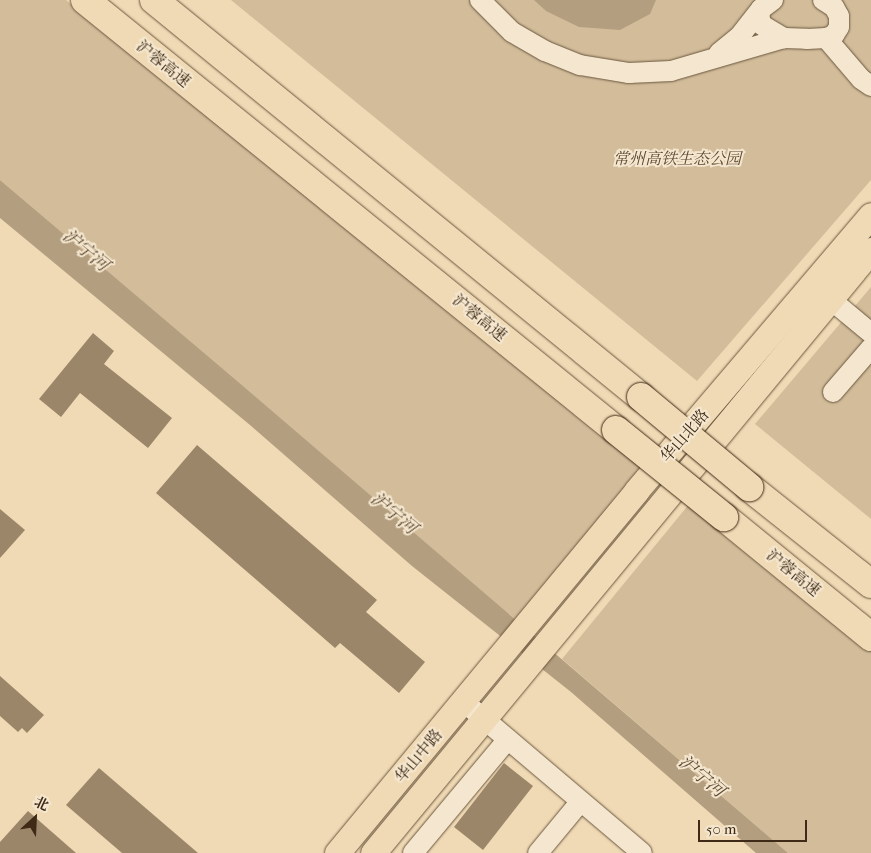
<!DOCTYPE html>
<html>
<head>
<meta charset="utf-8">
<style>
	body { margin:0 }
	#map { position:relative; width:871px; height:853px; overflow:hidden; background:#f0dab5; font-family:"IM FELL French Canon","Noto Serif SC",serif }
	div>[style] { position:absolute }
	.green>* { inset:0; background:#d2bc9a }
	.water>* { inset:0; background:#b39e7f }
	.building>* { inset:0; background:#9b8669 }
	.roads { filter:drop-shadow(0 0 1px #6a563e) drop-shadow(0 0 1px #6a563e) }
	.minor>* { height:20px; margin:-10px; padding:0 10px; transform-origin:10px; border-radius:10px; background:#f5e7cf }
	.major>* { height:25px; margin:-12.5px; padding:0 12.5px; transform-origin:12.5px; border-radius:12.5px; background:#f0dab5 }
	.highway>* { height:28px; margin:-14px; padding:0 14px; transform-origin:14px; border-radius:14px; background:#f0dab5 }
	.bridges { filter:drop-shadow(0 0 1px #3e2a16) drop-shadow(0 0 1px #3e2a16) }
	.highway-bridge>* { height:28px; margin:-14px; padding:0 14px; transform-origin:14px; border-radius:14px; background:#f0dab5 }
	span { translate:-50% -50%; white-space:nowrap; text-align:center; line-height:1.15; -webkit-text-stroke:4px #f5e7cf; paint-order:stroke }
	.street-label { font-size:16px; color:#3e2a16 }
	.park-label { font-size:16px; color:#5c4730; font-style:italic }
	.water-label { font-size:18px; color:#614d36; font-style:italic }
	.north { position:absolute; left:10px; top:793px; width:50px; height:50px; -webkit-text-stroke:4px #f5e7cf; paint-order:stroke; rotate:25deg; font-size:14px; font-weight:700; line-height:20px; text-align:center; color:#3e2a16 }
	.north::after { content:''; display:block; margin:auto; width:18px; height:22px; background:#3e2a16; clip-path:polygon(50% 0,100% 100%,50% 72%,0 100%) }
	.scale { position:absolute; left:698px; top:820px; width:109px; height:22px; box-sizing:border-box; border:2px solid #3e2a16; border-top:0; padding-left:6px; font-size:15px; line-height:18px; white-space:nowrap; color:#3e2a16; -webkit-text-stroke:4px #f5e7cf; paint-order:stroke }
</style>
</head>
<body>
<div id="map">
	<div class="green">
		<div style="clip-path:polygon(0 0,66px 0,642px 467px,515px 619px,0 180px)"></div>
		<div style="clip-path:polygon(231px 0,871px 0,871px 180px,697px 381px)"></div>
		<div style="clip-path:polygon(871px 287px,871px 519px,755px 424px)"></div>
		<div style="clip-path:polygon(690px 503px,871px 651px,871px 853px,788px 853px,562px 659px)"></div>
	</div>
	<div class="water">
		<div style="clip-path:polygon(534px 0,656px 0,650px 14px,620px 30px,579px 27px,546px 11px)"></div>
		<div style="clip-path:polygon(0 180px,237px 381px,788px 853px,756px 853px,571px 692px,412px 566px,250px 425px,0 218px)"></div>
	</div>
	<div class="building">
		<div style="clip-path:polygon(93px 333px,114px 351px,104px 364px,172px 418px,148px 448px,80px 393px,61px 417px,39px 399px)"></div>
		<div style="clip-path:polygon(197px 445px,377px 600px,366px 612px,425px 662px,399px 693px,340px 643px,335px 648px,156px 493px)"></div>
		<div style="clip-path:polygon(0 509px,25px 530px,0 558px)"></div>
		<div style="clip-path:polygon(0 676px,44px 715px,27px 733px,22px 728px,18px 732px,0 716px)"></div>
		<div style="clip-path:polygon(504px 763px,533px 786px,483px 850px,454px 827px)"></div>
		<div style="clip-path:polygon(99px 768px,198px 853px,122px 853px,66px 805px)"></div>
		<div style="clip-path:polygon(28px 811px,76px 853px,0 853px,0 842px)"></div>
	</div>
	<div class="roads">
		<div class="minor">
			<div style="left:480px;top:0;width:45px;rotate:45deg"></div>
			<div style="left:512px;top:32px;width:38px;rotate:30deg"></div>
			<div style="left:545px;top:51px;width:38px;rotate:22deg"></div>
			<div style="left:580px;top:65px;width:50px;rotate:9.3deg"></div>
			<div style="left:629px;top:73px;width:42px;rotate:-2.7deg"></div>
			<div style="left:671px;top:71px;width:118px;rotate:-16.3deg"></div>
			<div style="left:773px;top:0;width:15px;rotate:143deg"></div>
			<div style="left:761px;top:9px;width:8px;rotate:104deg"></div>
			<div style="left:759px;top:17px;width:9px;rotate:69deg"></div>
			<div style="left:762px;top:25px;width:26px;rotate:31deg"></div>
			<div style="left:784px;top:38px;width:23px;rotate:2deg"></div>
			<div style="left:807px;top:39px;width:19px;rotate:-3deg"></div>
			<div style="left:826px;top:38px;width:9px;rotate:-21deg"></div>
			<div style="left:834px;top:35px;width:9px;rotate:-58deg"></div>
			<div style="left:839px;top:27px;width:11px;rotate:-90deg"></div>
			<div style="left:839px;top:16px;width:10px;rotate:-119deg"></div>
			<div style="left:834px;top:7px;width:13px;rotate:-148deg"></div>
			<div style="left:826px;top:38px;width:54px;rotate:49.5deg"></div>
			<div style="left:861px;top:79px;width:12px;rotate:35deg"></div>
			<div style="left:719px;top:53px;width:26px;rotate:-39deg"></div>
			<div style="left:739px;top:37px;width:36px;rotate:-52deg"></div>
			<div style="left:830px;top:299px;width:53px;rotate:39.7deg"></div>
			<div style="left:833px;top:392px;width:58px;rotate:-49.2deg"></div>
			<div style="left:464px;top:702px;width:233px;rotate:40.3deg"></div>
			<div style="left:413px;top:853px;width:148px;rotate:-50.2deg"></div>
			<div style="left:538px;top:853px;width:67px;rotate:-50.4deg"></div>
		</div>
		<div class="major">
			<div style="left:337px;top:853px;width:470px;rotate:-50.4deg"></div>
			<div style="left:636px;top:491px;width:362px;rotate:-49.6deg"></div>
			<div style="left:373px;top:853px;width:782px;rotate:-50.45deg"></div>
		</div>
		<div class="highway">
			<div style="left:85px;top:0;width:683px;rotate:39deg"></div>
			<div style="left:154px;top:0;width:628px;rotate:39.19deg"></div>
			<div style="left:749px;top:487px;width:156px;rotate:38.5deg"></div>
			<div style="left:724px;top:517px;width:190px;rotate:39.2deg"></div>
		</div>
	</div>
	<div class="bridges">
		<div class="highway-bridge">
			<div style="left:641px;top:397px;width:141px;rotate:39.8deg"></div>
			<div style="left:616px;top:430px;width:139px;rotate:38.9deg"></div>
		</div>
	</div>
	<div class="street-label">
		<span style="left:163px;top:64px;rotate:39deg">沪蓉高速</span>
		<span style="left:479px;top:318px;rotate:39deg">沪蓉高速</span>
		<span style="left:685px;top:436px;rotate:-49deg">华山北路</span>
		<span style="left:793px;top:573px;rotate:39deg">沪蓉高速</span>
		<span style="left:419px;top:756px;rotate:-50deg">华山中路</span>
	</div>
	<div class="park-label">
		<span style="left:677px;top:159px">常州高铁生态公园</span>
	</div>
	<div class="water-label">
		<span style="left:85px;top:251px;rotate:40deg">沪宁河</span>
		<span style="left:393px;top:514px;rotate:40deg">沪宁河</span>
		<span style="left:701px;top:777px;rotate:40deg">沪宁河</span>
	</div>
	<div class="north">北</div>
	<div class="scale">50 m</div>
</div>
</body>
</html>
